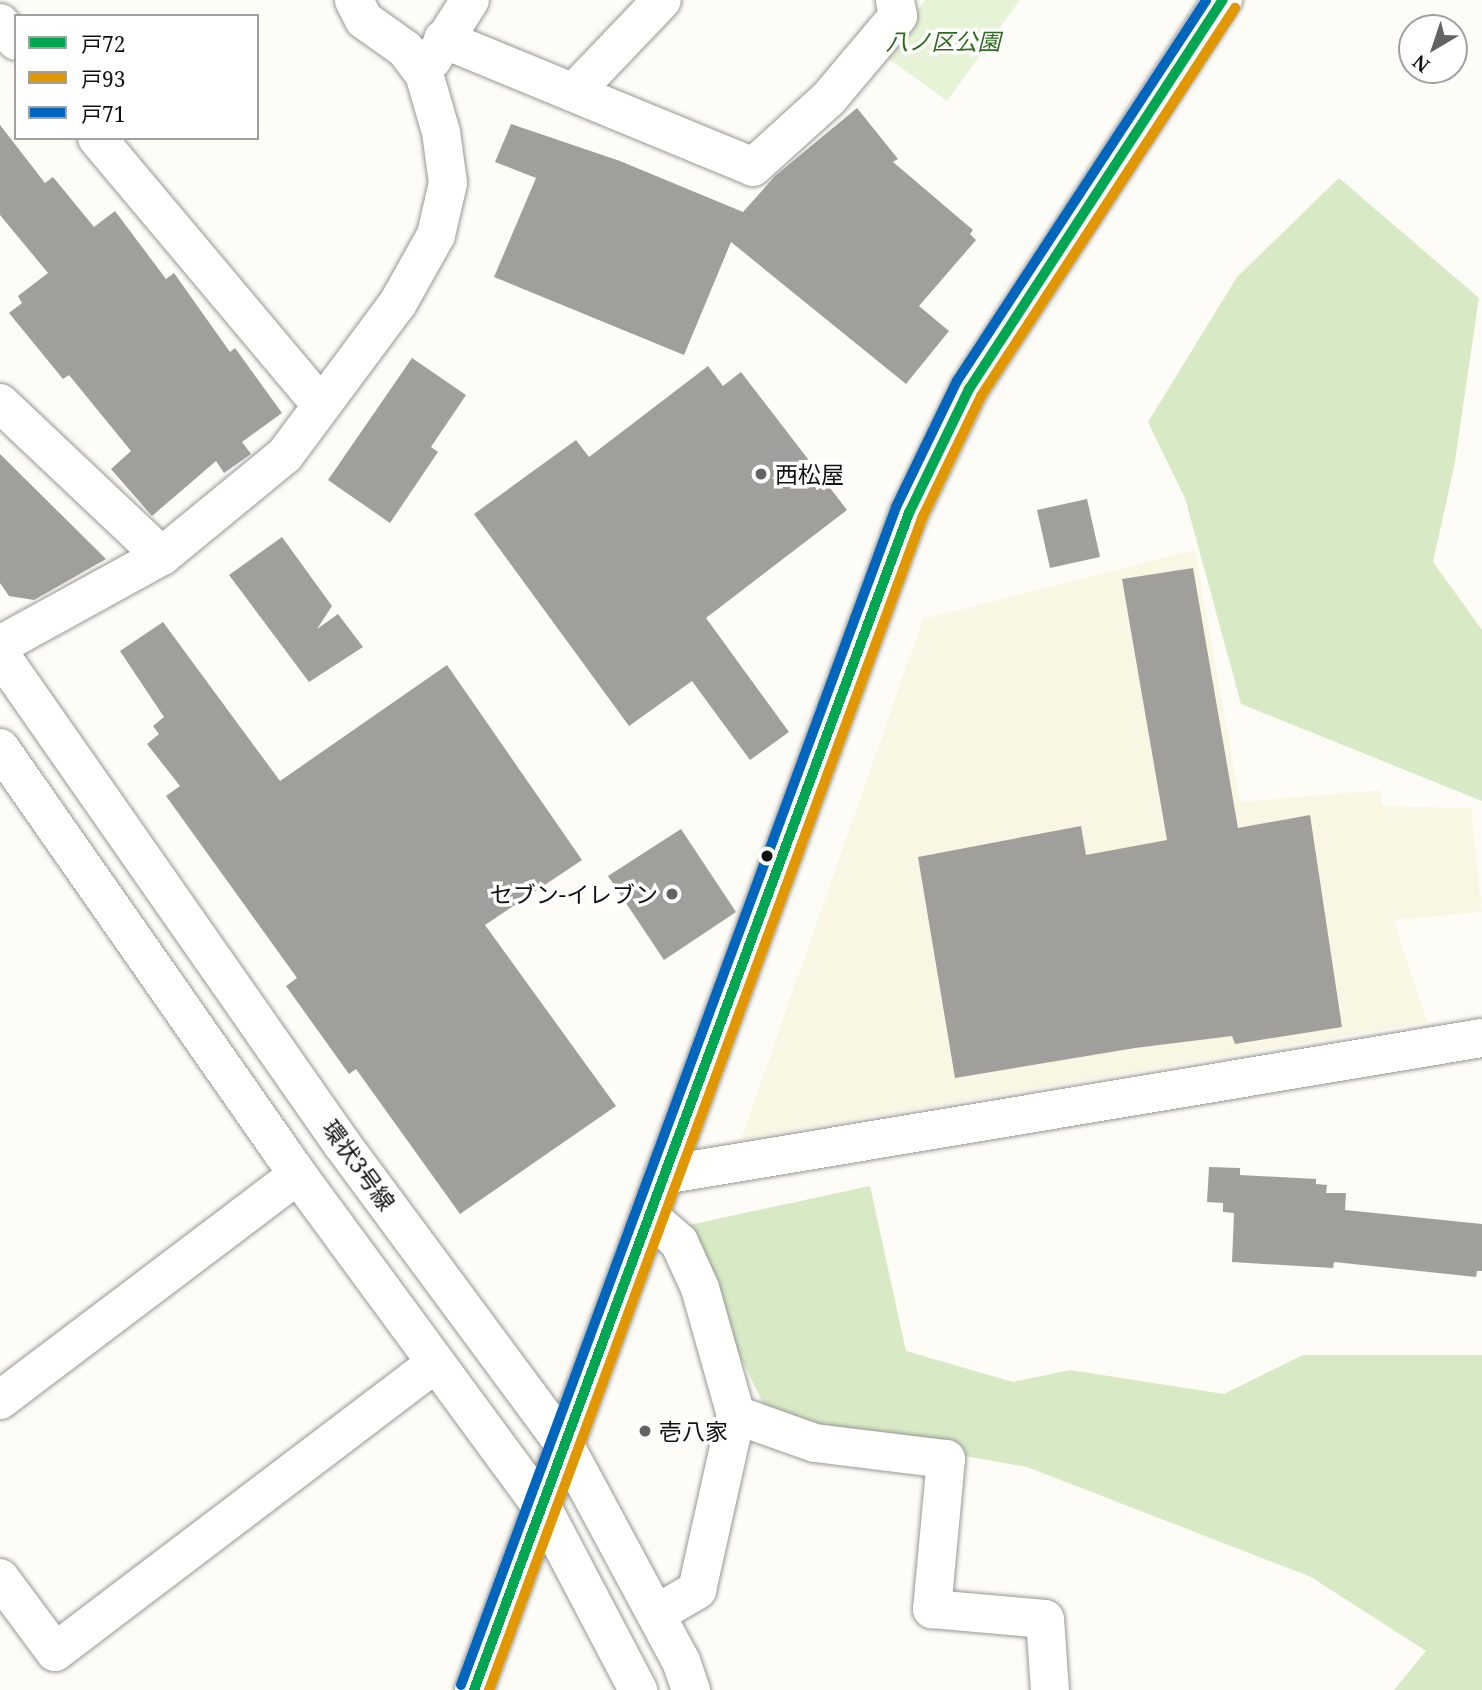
<!DOCTYPE html>
<html>
<head>
<meta charset="utf-8">
<style>
	body { margin:0 }
	#map { position:relative; width:1482px; height:1690px; overflow:hidden; background:#fdfcf7; font-family:"Noto Serif","Noto Sans JP",serif }
	div>[style] { position:absolute }
	.farmland>* { inset:0; background:#f9f7e4 }
	.green>* { inset:0; background:#e7f3d7 }
	.forest>* { inset:0; background:#d8eac5 }
	.building>* { inset:0; background:#a19f9c }
	.roads { filter:drop-shadow(0 0 2px #979795) drop-shadow(0 0 2px #979795) }
	.minor>* { height:38px; margin:-19px; padding:0 19px; transform-origin:19px; border-radius:19px; background:#fffffe }
	.tertiary>* { height:38px; margin:-19px; padding:0 19px; transform-origin:19px; border-radius:19px; background:#fffffe }
	.bus-1>* { height:10px; margin:-5px; padding:0 5px; transform-origin:5px; border-radius:5px; background:#00a651 }
	.bus-2>* { height:10px; margin:-5px; padding:0 5px; transform-origin:5px; border-radius:5px; background:#e09702 }
	.bus-3>* { height:10px; margin:-5px; padding:0 5px; transform-origin:5px; border-radius:5px; background:#0065bd }
	.dots>* { width:19px; height:19px; translate:-50% -50%; box-sizing:border-box; border:4px solid #fff; border-radius:50% }
	span { translate:-50% -50%; white-space:nowrap; text-align:center; line-height:1.15; -webkit-text-stroke:7px #fff; paint-order:stroke }
	.park-label { font-size:23px; color:#2f6b1f; font-style:italic }
	.poi-label { font-size:23px; color:#111 }
	.left { translate:0 -50%; text-align:left }
	.right { translate:-100% -50%; text-align:right }
	.street-label { font-size:23px; color:#111 }
	.legend { position:absolute; left:14px; top:14px; width:245px; height:126px; box-sizing:border-box; background:#fff; border:2px solid #a0a0a0; margin:0; padding:9px 12px; list-style:none; font-size:21px; color:#111 }
	.legend li { display:flex; align-items:center; gap:14px; height:35px }
	.legend b { width:35px; border:2px solid #a0a0a0 }
	.north { position:absolute; left:1398px; top:14px; width:70px; height:70px; box-sizing:border-box; background:#fff; border:2px solid #a0a0a0; border-radius:50%; rotate:219deg; font-size:19px; font-weight:700; line-height:28px; text-align:center; color:#111 }
	.north::after { content:''; display:block; margin:auto; width:24px; height:32px; background:#646362; clip-path:polygon(50% 0,100% 100%,50% 72%,0 100%) }
</style>
</head>
<body>
<div id="map">
	<div class="farmland">
		<div style="clip-path:polygon(1195px 550px,1240px 802px,1380px 790px,1382px 806px,1471px 808px,1482px 912px,1394px 920px,1427px 1022px,741px 1139px,923px 619px)"></div>
	</div>
	<div class="green">
		<div style="clip-path:polygon(925px 0,1020px 0,947px 101px,885px 56px)"></div>
	</div>
	<div class="forest">
		<div style="clip-path:polygon(1339px 178px,1479px 298px,1454px 467px,1433px 562px,1482px 630px,1482px 801px,1241px 704px,1185px 498px,1148px 422px,1237px 277px)"></div>
		<div style="clip-path:polygon(870px 1186px,906px 1351px,1013px 1382px,1070px 1370px,1224px 1394px,1303px 1355px,1482px 1355px,1482px 1690px,1394px 1690px,1426px 1651px,1311px 1577px,1027px 1467px,772px 1422px,731px 1337px,689px 1225px)"></div>
	</div>
	<div class="building">
		<div style="clip-path:polygon(857px 108px,898px 159px,893px 162px,973px 230px,970px 234px,976px 240px,919px 306px,949px 331px,906px 384px,731px 242px,684px 355px,494px 277px,536px 178px,495px 162px,511px 124px,620px 161px,743px 212px,775px 176px)"></div>
		<div style="clip-path:polygon(0 125px,45px 183px,53px 177px,94px 227px,115px 211px,166px 279px,174px 273px,230px 352px,235px 348px,282px 413px,242px 442px,251px 454px,224px 473px,216px 461px,152px 516px,111px 469px,131px 451px,69px 375px,63px 379px,9px 313px,22px 303px,18px 296px,48px 273px,0 215px)"></div>
		<div style="clip-path:polygon(412px 358px,466px 395px,431px 447px,438px 452px,390px 523px,328px 480px)"></div>
		<div style="clip-path:polygon(708px 366px,723px 386px,741px 372px,847px 510px,706px 618px,789px 732px,750px 760px,692px 681px,629px 726px,474px 514px,576px 440px,589px 457px)"></div>
		<div style="clip-path:polygon(0 454px,106px 559px,34px 600px,9px 596px,0 583px)"></div>
		<div style="clip-path:polygon(1087px 499px,1100px 557px,1050px 568px,1037px 510px)"></div>
		<div style="clip-path:polygon(282px 537px,332px 606px,317px 629px,338px 614px,363px 647px,309px 682px,229px 575px)"></div>
		<div style="clip-path:polygon(1193px 568px,1238px 828px,1310px 815px,1342px 1027px,1235px 1044px,1232px 1036px,1135px 1048px,955px 1078px,918px 857px,1081px 826px,1086px 855px,1167px 840px,1122px 579px)"></div>
		<div style="clip-path:polygon(163px 622px,280px 781px,447px 665px,582px 860px,485px 925px,616px 1106px,460px 1214px,356px 1069px,349px 1074px,286px 986px,297px 978px,166px 796px,180px 786px,147px 744px,159px 734px,153px 726px,164px 717px,120px 651px)"></div>
		<div style="clip-path:polygon(681px 829px,736px 912px,664px 960px,608px 876px)"></div>
		<div style="clip-path:polygon(1209px 1167px,1240px 1168px,1240px 1175px,1316px 1179px,1316px 1184px,1327px 1185px,1326px 1193px,1346px 1193px,1345px 1210px,1482px 1224px,1482px 1271px,1477px 1271px,1476px 1277px,1334px 1262px,1333px 1268px,1232px 1262px,1234px 1213px,1223px 1212px,1223px 1203px,1207px 1202px)"></div>
	</div>
	<div class="roads">
		<div class="minor">
			<div style="left:0;top:23px;width:24px;rotate:48deg"></div>
			<div style="left:443px;top:39px;width:335px;rotate:22.4deg"></div>
			<div style="left:753px;top:167px;width:103px;rotate:-42.2deg"></div>
			<div style="left:829px;top:98px;width:107px;rotate:-49.9deg"></div>
			<div style="left:898px;top:16px;width:16px;rotate:-101deg"></div>
			<div style="left:432px;top:60px;width:71px;rotate:-57.7deg"></div>
			<div style="left:576px;top:90px;width:124px;rotate:-46.3deg"></div>
			<div style="left:97px;top:138px;width:349px;rotate:50deg"></div>
			<div style="left:0;top:403px;width:223px;rotate:43.4deg"></div>
			<div style="left:0;top:645px;width:185px;rotate:-28.8deg"></div>
			<div style="left:162px;top:556px;width:159px;rotate:-39.4deg"></div>
			<div style="left:285px;top:455px;width:189px;rotate:-53.4deg"></div>
			<div style="left:398px;top:303px;width:78px;rotate:-60.8deg"></div>
			<div style="left:436px;top:235px;width:53px;rotate:-77deg"></div>
			<div style="left:448px;top:183px;width:51px;rotate:-97.8deg"></div>
			<div style="left:441px;top:132px;width:60px;rotate:-106.3deg"></div>
			<div style="left:424px;top:74px;width:31px;rotate:-127deg"></div>
			<div style="left:405px;top:49px;width:50px;rotate:-144.7deg"></div>
			<div style="left:364px;top:20px;width:22px;rotate:-117deg"></div>
			<div style="left:664px;top:1175px;width:829px;rotate:-9.51deg"></div>
			<div style="left:649px;top:1216px;width:40px;rotate:41deg"></div>
			<div style="left:679px;top:1242px;width:51px;rotate:65.5deg"></div>
			<div style="left:700px;top:1288px;width:132px;rotate:74.2deg"></div>
			<div style="left:0;top:1400px;width:373px;rotate:-37.1deg"></div>
			<div style="left:0;top:1578px;width:92px;rotate:53.4deg"></div>
			<div style="left:55px;top:1652px;width:477px;rotate:-37.2deg"></div>
			<div style="left:656px;top:1614px;width:48px;rotate:-30.3deg"></div>
			<div style="left:697px;top:1590px;width:179px;rotate:-77.4deg"></div>
			<div style="left:736px;top:1415px;width:84px;rotate:19.5deg"></div>
			<div style="left:815px;top:1443px;width:132px;rotate:7deg"></div>
			<div style="left:946px;top:1459px;width:151px;rotate:95.3deg"></div>
			<div style="left:932px;top:1609px;width:113px;rotate:5.1deg"></div>
			<div style="left:1045px;top:1619px;width:71px;rotate:86deg"></div>
		</div>
		<div class="tertiary">
			<div style="left:0;top:654px;width:598px;rotate:55.09deg"></div>
			<div style="left:342px;top:1144px;width:373px;rotate:53.5deg"></div>
			<div style="left:564px;top:1444px;width:247px;rotate:61.7deg"></div>
			<div style="left:681px;top:1661px;width:31px;rotate:71deg"></div>
			<div style="left:0;top:748px;width:521px;rotate:55.09deg"></div>
			<div style="left:298px;top:1175px;width:412px;rotate:53.7deg"></div>
			<div style="left:542px;top:1507px;width:207px;rotate:62.3deg"></div>
			<div style="left:474px;top:1690px;width:1255px;rotate:-69.72deg"></div>
			<div style="left:909px;top:513px;width:138px;rotate:-64.2deg"></div>
			<div style="left:969px;top:389px;width:465px;rotate:-56.9deg"></div>
		</div>
	</div>
	<div class="bus-1">
		<div style="left:474px;top:1690px;width:1255px;rotate:-69.72deg"></div>
		<div style="left:909px;top:513px;width:138px;rotate:-64.2deg"></div>
		<div style="left:969px;top:389px;width:465px;rotate:-56.9deg"></div>
	</div>
	<div class="bus-2">
		<div style="left:489px;top:1690px;width:1249px;rotate:-69.72deg"></div>
		<div style="left:922px;top:518px;width:136px;rotate:-64.2deg"></div>
		<div style="left:981px;top:396px;width:464px;rotate:-56.8deg"></div>
	</div>
	<div class="bus-3">
		<div style="left:461px;top:1685px;width:1256px;rotate:-69.73deg"></div>
		<div style="left:896px;top:507px;width:140px;rotate:-64.2deg"></div>
		<div style="left:957px;top:381px;width:455px;rotate:-56.8deg"></div>
	</div>
	<div class="dots">
		<div style="left:761px;top:474px;background:#646362"></div>
		<div style="left:767px;top:856px;background:#111"></div>
		<div style="left:672px;top:894px;background:#646362"></div>
		<div style="left:645px;top:1431px;background:#646362"></div>
	</div>
	<div class="park-label">
		<span style="left:943px;top:41px">八ノ区公園</span>
	</div>
	<div class="poi-label">
		<span class="left" style="left:775px;top:474px">西松屋</span>
		<span class="right" style="left:658px;top:894px">セブン-イレブン</span>
		<span class="left" style="left:659px;top:1431px">壱八家</span>
	</div>
	<div class="street-label">
		<span style="left:359px;top:1165px;rotate:54deg">環状3号線</span>
	</div>
	<ul class="legend">
	<li><b style="height:9px;background:#00a651"></b>戸72</li>
	<li><b style="height:9px;background:#e09702"></b>戸93</li>
	<li><b style="height:9px;background:#0065bd"></b>戸71</li>
	</ul>
	<div class="north">N</div>
</div>
</body>
</html>
